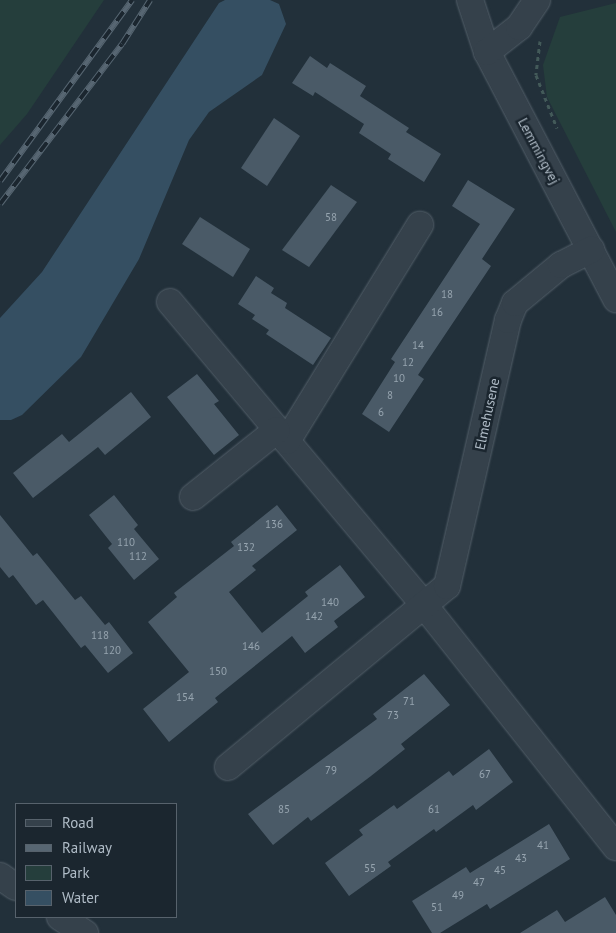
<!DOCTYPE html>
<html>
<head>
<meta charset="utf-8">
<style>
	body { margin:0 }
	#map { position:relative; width:616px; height:933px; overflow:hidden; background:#22303a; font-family:"PT Sans",sans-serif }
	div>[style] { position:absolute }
	.green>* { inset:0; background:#253e3c }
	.water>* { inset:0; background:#354f62 }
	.building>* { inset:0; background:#4a5a67 }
	.path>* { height:3px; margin-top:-1.5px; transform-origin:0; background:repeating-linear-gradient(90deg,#435a59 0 4px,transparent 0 8px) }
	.roads { filter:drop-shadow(0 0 1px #535f69) drop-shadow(0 0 1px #535f69) }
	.minor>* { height:26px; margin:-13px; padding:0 13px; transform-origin:13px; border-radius:13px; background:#35414b }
	.rail>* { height:5.5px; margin-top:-2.75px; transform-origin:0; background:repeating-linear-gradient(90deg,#1b262f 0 11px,#576672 0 22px); box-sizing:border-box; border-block:1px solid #576672 }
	span { translate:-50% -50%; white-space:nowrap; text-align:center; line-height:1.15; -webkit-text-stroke:5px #1b262f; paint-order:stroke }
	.number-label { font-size:11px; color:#96a4af }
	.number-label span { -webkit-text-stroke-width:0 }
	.street-label { font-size:14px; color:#b0bcc7 }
	.legend { position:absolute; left:15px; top:803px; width:162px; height:115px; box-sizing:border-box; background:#1b262f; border:1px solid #57626c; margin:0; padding:6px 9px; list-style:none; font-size:15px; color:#b0bcc7 }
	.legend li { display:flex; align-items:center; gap:10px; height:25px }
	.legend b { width:25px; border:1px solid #57626c }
</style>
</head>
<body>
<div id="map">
	<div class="green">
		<div style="clip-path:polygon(0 0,104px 0,27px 114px,0 145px)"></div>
		<div style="clip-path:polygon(616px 3px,616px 232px,547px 97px,543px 65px,560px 17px)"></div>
	</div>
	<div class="water">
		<div style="clip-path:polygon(225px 0,270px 0,279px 4px,286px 24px,262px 75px,209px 112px,189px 140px,139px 259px,81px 357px,22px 415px,11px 420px,0 420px,0 318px,42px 272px,219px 3px)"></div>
	</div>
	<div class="building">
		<div style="clip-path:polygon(310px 56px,327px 68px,330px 63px,366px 86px,360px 96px,409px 128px,406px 132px,441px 154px,424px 182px,388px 159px,391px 154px,359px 133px,364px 124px,315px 92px,313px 96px,292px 83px)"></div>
		<div style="clip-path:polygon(274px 118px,300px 136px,267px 186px,241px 168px)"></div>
		<div style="clip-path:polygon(468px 180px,515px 209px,482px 259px,491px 266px,418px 375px,424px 379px,389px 432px,362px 414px,395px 362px,391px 359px,480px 224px,452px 206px)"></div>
		<div style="clip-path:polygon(331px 185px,357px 202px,309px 267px,282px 250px)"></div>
		<div style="clip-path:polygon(200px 217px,250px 249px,233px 277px,182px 244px)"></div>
		<div style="clip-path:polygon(256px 276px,274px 288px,271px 293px,287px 303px,285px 308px,331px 338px,313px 365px,266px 334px,269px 330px,252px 319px,255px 315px,238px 304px)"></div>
		<div style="clip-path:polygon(197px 374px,219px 401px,214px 404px,239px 435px,214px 455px,167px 397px)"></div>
		<div style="clip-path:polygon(131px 392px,151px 417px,105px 455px,98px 447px,33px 498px,13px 473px,62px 434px,69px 442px)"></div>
		<div style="clip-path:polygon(114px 495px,138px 525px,134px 529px,159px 559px,134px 580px,108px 548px,112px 544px,89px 515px)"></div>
		<div style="clip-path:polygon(277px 505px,297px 530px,252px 566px,256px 570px,229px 592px,262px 633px,308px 596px,305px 592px,340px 565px,365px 597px,334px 621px,338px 627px,305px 653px,292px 636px,215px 698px,218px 702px,169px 742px,143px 709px,189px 672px,148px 622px,177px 597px,174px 593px,234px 546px,231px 542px)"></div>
		<div style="clip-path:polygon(0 515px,33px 556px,37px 553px,75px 600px,81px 596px,105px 625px,109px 622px,133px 653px,108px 673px,85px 645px,81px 648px,43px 600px,36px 605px,13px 575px,9px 578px,0 567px)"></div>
		<div style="clip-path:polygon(424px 674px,450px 705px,401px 744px,405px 749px,371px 776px,311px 821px,308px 817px,273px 845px,248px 814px,377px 719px,373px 714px)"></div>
		<div style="clip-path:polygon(489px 749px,513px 782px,476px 810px,473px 805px,436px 832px,434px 829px,388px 862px,391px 866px,349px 896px,325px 863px,363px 835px,359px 830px,394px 805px,397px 809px,449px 771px,453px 776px)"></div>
		<div style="clip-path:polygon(549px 824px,570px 859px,490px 909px,487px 904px,440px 933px,432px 933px,412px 901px,466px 867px,470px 873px)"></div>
		<div style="clip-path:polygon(605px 897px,616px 915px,616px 933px,520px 933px,557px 910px,565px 922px)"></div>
	</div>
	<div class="path">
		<div style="left:540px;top:41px;width:34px;rotate:97deg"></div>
		<div style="left:536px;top:75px;width:57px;rotate:68.4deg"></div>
	</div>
	<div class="roads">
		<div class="minor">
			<div style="left:470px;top:0;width:55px;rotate:71.9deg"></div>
			<div style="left:487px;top:52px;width:279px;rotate:62.4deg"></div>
			<div style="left:487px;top:52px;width:41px;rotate:-38deg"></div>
			<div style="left:519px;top:27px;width:32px;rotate:-56deg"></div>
			<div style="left:170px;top:302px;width:395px;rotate:50deg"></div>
			<div style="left:424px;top:605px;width:309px;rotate:51.6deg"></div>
			<div style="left:287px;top:441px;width:254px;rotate:-58.4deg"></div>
			<div style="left:193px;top:497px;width:107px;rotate:-38.6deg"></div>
			<div style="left:228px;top:767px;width:284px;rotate:-39.6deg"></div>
			<div style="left:447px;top:586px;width:273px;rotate:-77.1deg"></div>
			<div style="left:508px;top:320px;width:18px;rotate:-68deg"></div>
			<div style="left:515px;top:303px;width:60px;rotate:-39.6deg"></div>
			<div style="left:561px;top:265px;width:34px;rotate:-27deg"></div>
			<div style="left:0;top:876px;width:19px;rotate:35deg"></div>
			<div style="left:60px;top:917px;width:30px;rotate:33deg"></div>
		</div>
	</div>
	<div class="rail">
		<div style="left:0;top:181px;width:224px;rotate:-53.9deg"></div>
		<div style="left:0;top:204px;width:201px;rotate:-52.7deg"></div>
		<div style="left:122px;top:44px;width:52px;rotate:-57.5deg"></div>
	</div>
	<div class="number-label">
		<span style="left:331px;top:217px">58</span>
		<span style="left:447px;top:294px">18</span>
		<span style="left:437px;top:312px">16</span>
		<span style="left:418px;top:345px">14</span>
		<span style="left:408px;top:362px">12</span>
		<span style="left:399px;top:378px">10</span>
		<span style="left:390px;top:395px">8</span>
		<span style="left:381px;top:412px">6</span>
		<span style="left:274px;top:524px">136</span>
		<span style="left:126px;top:542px">110</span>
		<span style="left:246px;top:547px">132</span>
		<span style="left:138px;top:556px">112</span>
		<span style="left:330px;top:602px">140</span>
		<span style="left:314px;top:616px">142</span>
		<span style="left:100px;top:635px">118</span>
		<span style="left:251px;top:646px">146</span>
		<span style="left:112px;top:650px">120</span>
		<span style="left:218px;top:671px">150</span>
		<span style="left:185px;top:697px">154</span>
		<span style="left:409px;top:701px">71</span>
		<span style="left:393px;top:715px">73</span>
		<span style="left:331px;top:770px">79</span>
		<span style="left:485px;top:774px">67</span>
		<span style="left:284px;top:809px">85</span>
		<span style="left:434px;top:809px">61</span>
		<span style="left:543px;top:845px">41</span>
		<span style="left:521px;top:858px">43</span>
		<span style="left:370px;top:868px">55</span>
		<span style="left:500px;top:870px">45</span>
		<span style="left:479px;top:882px">47</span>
		<span style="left:458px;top:895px">49</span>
		<span style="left:437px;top:907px">51</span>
	</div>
	<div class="street-label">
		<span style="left:539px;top:151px;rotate:62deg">Lemmingvej</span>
		<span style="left:487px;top:414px;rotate:-78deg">Elmehusene</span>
	</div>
	<ul class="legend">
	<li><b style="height:6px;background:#35414b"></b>Road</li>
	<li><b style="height:6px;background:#576672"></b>Railway</li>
	<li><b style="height:14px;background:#253e3c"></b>Park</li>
	<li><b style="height:14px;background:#354f62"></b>Water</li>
	</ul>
</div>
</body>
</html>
